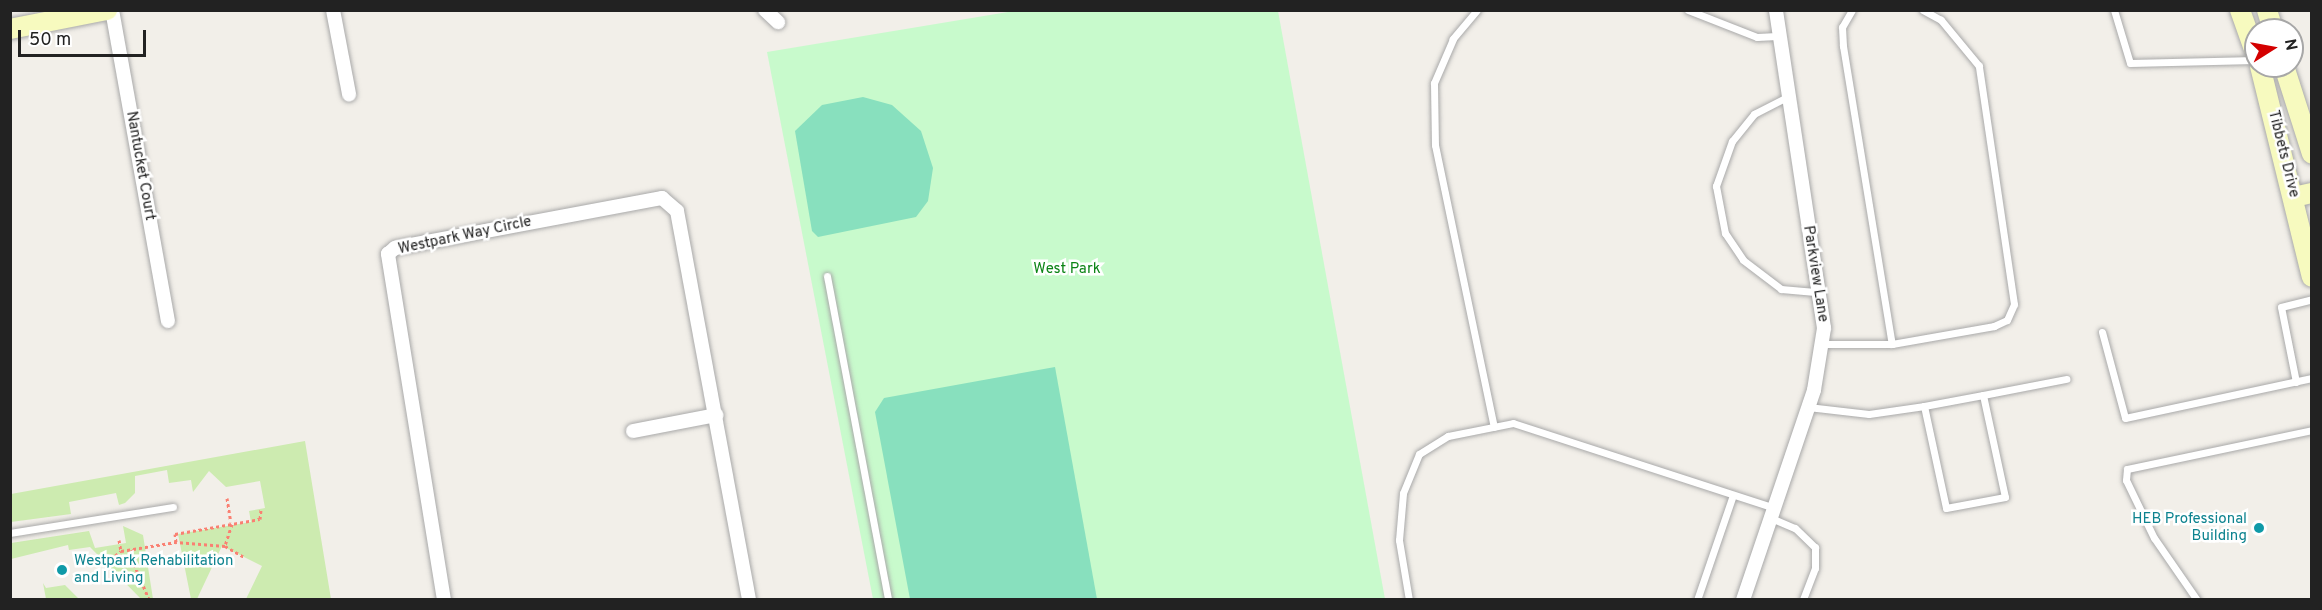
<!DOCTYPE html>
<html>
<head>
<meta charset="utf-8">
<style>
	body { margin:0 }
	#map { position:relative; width:2322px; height:610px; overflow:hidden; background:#f2efe9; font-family:Overpass,sans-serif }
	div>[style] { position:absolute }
	.grass>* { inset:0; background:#cdebb0 }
	.park>* { inset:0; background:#c8facc }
	.pitch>* { inset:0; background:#88e0be }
	.path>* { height:3px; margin-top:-1.5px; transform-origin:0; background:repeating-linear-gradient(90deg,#fa8072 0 3px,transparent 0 6px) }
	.roads { filter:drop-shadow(0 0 2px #a9a9a9) drop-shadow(0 0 2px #a9a9a9) }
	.lane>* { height:7px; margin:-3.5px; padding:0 3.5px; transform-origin:3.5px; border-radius:3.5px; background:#fff }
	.street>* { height:14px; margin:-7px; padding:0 7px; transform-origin:7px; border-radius:7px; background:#fff }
	.secondary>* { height:20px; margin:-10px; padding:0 10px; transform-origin:10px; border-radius:10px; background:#f7fabf }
	.dots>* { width:16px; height:16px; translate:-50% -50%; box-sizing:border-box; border:3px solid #fff; border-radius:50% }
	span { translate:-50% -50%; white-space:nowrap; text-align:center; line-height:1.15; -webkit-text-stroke:5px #fff; paint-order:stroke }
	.street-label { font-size:15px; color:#222 }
	.park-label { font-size:15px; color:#0c8416 }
	.culture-label { font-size:15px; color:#0d838f }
	.right { translate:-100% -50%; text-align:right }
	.left { translate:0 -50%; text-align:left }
	.frame { position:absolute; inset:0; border:12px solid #222; pointer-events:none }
	.north { position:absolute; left:2244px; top:18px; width:60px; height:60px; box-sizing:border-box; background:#fff; border:2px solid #a7a7a7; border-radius:50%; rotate:79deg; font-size:16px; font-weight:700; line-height:24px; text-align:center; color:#222 }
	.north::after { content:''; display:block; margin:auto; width:21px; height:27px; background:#d40000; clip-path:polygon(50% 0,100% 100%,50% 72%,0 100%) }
	.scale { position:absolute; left:18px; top:30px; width:128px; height:27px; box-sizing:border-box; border:3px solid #222; border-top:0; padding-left:8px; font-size:18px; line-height:21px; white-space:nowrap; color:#222; -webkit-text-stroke:4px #fff; paint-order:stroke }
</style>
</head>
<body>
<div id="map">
	<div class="grass">
		<div style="clip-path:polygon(305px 441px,331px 599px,246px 599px,262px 566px,222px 546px,197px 599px,191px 599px,178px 534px,251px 522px,249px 511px,265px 508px,260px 481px,226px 487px,209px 471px,193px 492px,191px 480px,169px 483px,167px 470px,135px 476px,135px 493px,125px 503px,119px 505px,116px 493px,69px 502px,71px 514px,11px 522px,11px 494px)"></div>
		<div style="clip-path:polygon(123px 526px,143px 535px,153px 599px,141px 599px,90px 547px,69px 550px,68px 545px,11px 559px,11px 543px,89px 531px,95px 548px,126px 543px)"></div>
		<div style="clip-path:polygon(43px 583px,46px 588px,65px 585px,79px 599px,46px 599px)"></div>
	</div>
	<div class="park">
		<div style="clip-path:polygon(1014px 11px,1278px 11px,1385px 599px,873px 599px,767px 52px)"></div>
	</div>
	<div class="pitch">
		<div style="clip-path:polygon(863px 97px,892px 105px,921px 131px,933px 168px,928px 201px,916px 217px,818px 237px,812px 231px,795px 131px,822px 105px)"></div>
		<div style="clip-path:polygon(1055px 367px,1097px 599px,910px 599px,875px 412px,884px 398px)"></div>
	</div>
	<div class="path">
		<div style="left:227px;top:498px;width:24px;rotate:81deg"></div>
		<div style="left:232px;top:524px;width:23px;rotate:108deg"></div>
		<div style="left:225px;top:546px;width:22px;rotate:30deg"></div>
		<div style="left:119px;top:540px;width:11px;rotate:80deg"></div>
		<div style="left:121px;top:551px;width:56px;rotate:-9.3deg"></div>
		<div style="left:225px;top:546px;width:49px;rotate:-175.3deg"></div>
		<div style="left:176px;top:542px;width:8px;rotate:-97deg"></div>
		<div style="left:175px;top:534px;width:86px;rotate:-10deg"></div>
		<div style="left:260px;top:519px;width:10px;rotate:-84deg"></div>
		<div style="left:132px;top:549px;width:9px;rotate:84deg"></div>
		<div style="left:106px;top:563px;width:19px;rotate:-39deg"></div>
		<div style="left:134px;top:564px;width:39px;rotate:67deg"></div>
	</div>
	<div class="roads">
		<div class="lane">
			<div style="left:1477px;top:10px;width:38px;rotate:130deg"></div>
			<div style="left:1453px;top:39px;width:48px;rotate:113.4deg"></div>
			<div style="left:1434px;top:83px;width:62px;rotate:89.1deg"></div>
			<div style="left:1435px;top:145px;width:288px;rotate:78.2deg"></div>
			<div style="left:1688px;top:10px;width:74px;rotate:21.4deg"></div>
			<div style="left:1757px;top:37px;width:20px;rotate:-3deg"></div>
			<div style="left:1852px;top:10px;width:20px;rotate:120deg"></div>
			<div style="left:1842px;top:27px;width:19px;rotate:87deg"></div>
			<div style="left:1843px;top:46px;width:302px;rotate:80.7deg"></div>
			<div style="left:1892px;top:344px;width:104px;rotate:-10deg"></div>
			<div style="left:1994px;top:326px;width:14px;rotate:-25deg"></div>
			<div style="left:2007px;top:320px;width:17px;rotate:-66deg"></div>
			<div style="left:2014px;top:304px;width:241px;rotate:-98.4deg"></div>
			<div style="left:1979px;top:66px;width:60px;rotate:-129.6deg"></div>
			<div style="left:1941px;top:20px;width:21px;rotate:-151deg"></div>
			<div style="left:2114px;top:10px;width:55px;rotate:73.2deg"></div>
			<div style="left:2130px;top:63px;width:125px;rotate:-1.4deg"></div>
			<div style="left:1787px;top:97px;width:37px;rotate:153deg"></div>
			<div style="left:1754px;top:114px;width:35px;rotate:129deg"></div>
			<div style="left:1732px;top:141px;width:48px;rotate:109.6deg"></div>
			<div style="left:1716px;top:186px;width:48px;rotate:79.2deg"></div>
			<div style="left:1725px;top:233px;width:32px;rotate:56deg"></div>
			<div style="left:1743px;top:260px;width:48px;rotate:37.3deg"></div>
			<div style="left:1781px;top:289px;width:37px;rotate:5deg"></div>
			<div style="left:827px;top:276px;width:330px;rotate:79.3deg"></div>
			<div style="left:2102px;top:332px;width:89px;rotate:75deg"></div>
			<div style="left:2125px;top:418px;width:191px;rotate:-12.1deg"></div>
			<div style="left:1821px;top:344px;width:71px"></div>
			<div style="left:2296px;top:382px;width:76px;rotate:-101.3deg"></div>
			<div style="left:2281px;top:307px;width:32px;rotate:-14deg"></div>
			<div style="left:1983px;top:395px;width:85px;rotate:-10.9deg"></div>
			<div style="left:1808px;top:407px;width:61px;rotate:6.5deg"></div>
			<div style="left:1869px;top:414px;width:56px;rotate:-8.3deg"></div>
			<div style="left:1924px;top:406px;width:104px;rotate:77.8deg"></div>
			<div style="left:1946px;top:508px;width:60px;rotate:-10.6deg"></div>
			<div style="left:2005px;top:497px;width:104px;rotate:-102.2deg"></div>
			<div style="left:1983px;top:395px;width:60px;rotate:169.4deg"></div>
			<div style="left:1771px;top:518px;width:26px;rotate:23deg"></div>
			<div style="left:1795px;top:528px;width:28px;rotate:44deg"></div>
			<div style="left:1815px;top:547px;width:21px;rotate:90deg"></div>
			<div style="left:1815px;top:568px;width:34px;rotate:111deg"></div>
			<div style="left:10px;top:533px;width:165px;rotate:-9.1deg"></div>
			<div style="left:1409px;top:600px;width:61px;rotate:-99.5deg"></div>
			<div style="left:1399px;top:540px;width:47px;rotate:-85.1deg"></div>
			<div style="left:1403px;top:493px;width:42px;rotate:-67.7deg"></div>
			<div style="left:1419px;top:454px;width:34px;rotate:-32deg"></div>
			<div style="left:1448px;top:436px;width:66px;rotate:-11.3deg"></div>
			<div style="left:1513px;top:423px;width:274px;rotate:18deg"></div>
			<div style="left:1697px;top:600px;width:108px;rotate:-71.1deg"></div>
			<div style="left:2197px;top:600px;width:75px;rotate:-124.7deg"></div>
			<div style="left:2154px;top:538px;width:64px;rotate:-115.8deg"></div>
			<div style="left:2126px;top:480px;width:11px;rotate:-85deg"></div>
			<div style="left:2127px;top:469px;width:189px;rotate:-11.9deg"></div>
		</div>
		<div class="street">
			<div style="left:112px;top:10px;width:316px;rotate:79.8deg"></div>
			<div style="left:333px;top:10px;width:86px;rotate:79.2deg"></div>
			<div style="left:765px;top:10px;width:18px;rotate:43deg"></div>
			<div style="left:633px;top:431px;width:85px;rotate:-10.9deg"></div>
			<div style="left:444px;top:600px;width:351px;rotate:-99.2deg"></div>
			<div style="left:388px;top:254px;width:9px;rotate:-41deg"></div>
			<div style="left:395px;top:248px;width:272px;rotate:-10.6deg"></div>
			<div style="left:662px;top:198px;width:20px;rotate:41deg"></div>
			<div style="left:677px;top:211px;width:396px;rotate:79.5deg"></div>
			<div style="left:1743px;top:600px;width:222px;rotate:-71.3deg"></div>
			<div style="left:1814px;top:390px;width:63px;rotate:-80.8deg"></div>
			<div style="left:1824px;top:328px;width:322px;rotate:-98.6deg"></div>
		</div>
		<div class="secondary">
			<div style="left:2240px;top:10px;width:48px;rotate:70.4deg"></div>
			<div style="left:2267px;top:10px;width:21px;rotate:73deg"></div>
			<div style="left:10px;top:29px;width:99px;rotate:-11.1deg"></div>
			<div style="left:2260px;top:66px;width:217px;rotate:76.2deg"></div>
			<div style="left:2284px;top:66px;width:92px;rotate:72.3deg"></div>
			<div style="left:2294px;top:197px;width:18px;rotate:-13deg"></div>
		</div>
	</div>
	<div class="dots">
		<div style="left:2259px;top:528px;background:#0f9aa8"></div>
		<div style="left:62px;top:570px;background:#0f9aa8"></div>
	</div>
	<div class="street-label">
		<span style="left:2283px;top:154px;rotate:76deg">Tibbets Drive</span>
		<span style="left:140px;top:166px;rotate:80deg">Nantucket Court</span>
		<span style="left:465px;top:236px;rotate:-12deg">Westpark Way Circle</span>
		<span style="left:1815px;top:274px;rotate:81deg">Parkview Lane</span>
	</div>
	<div class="park-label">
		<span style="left:1067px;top:270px">West Park</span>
	</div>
	<div class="culture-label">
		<span class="right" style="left:2247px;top:528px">HEB Professional<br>Building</span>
		<span class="left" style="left:74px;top:570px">Westpark Rehabilitation<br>and Living</span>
	</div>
	<div class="frame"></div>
	<div class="north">N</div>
	<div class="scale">50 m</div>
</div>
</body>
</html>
